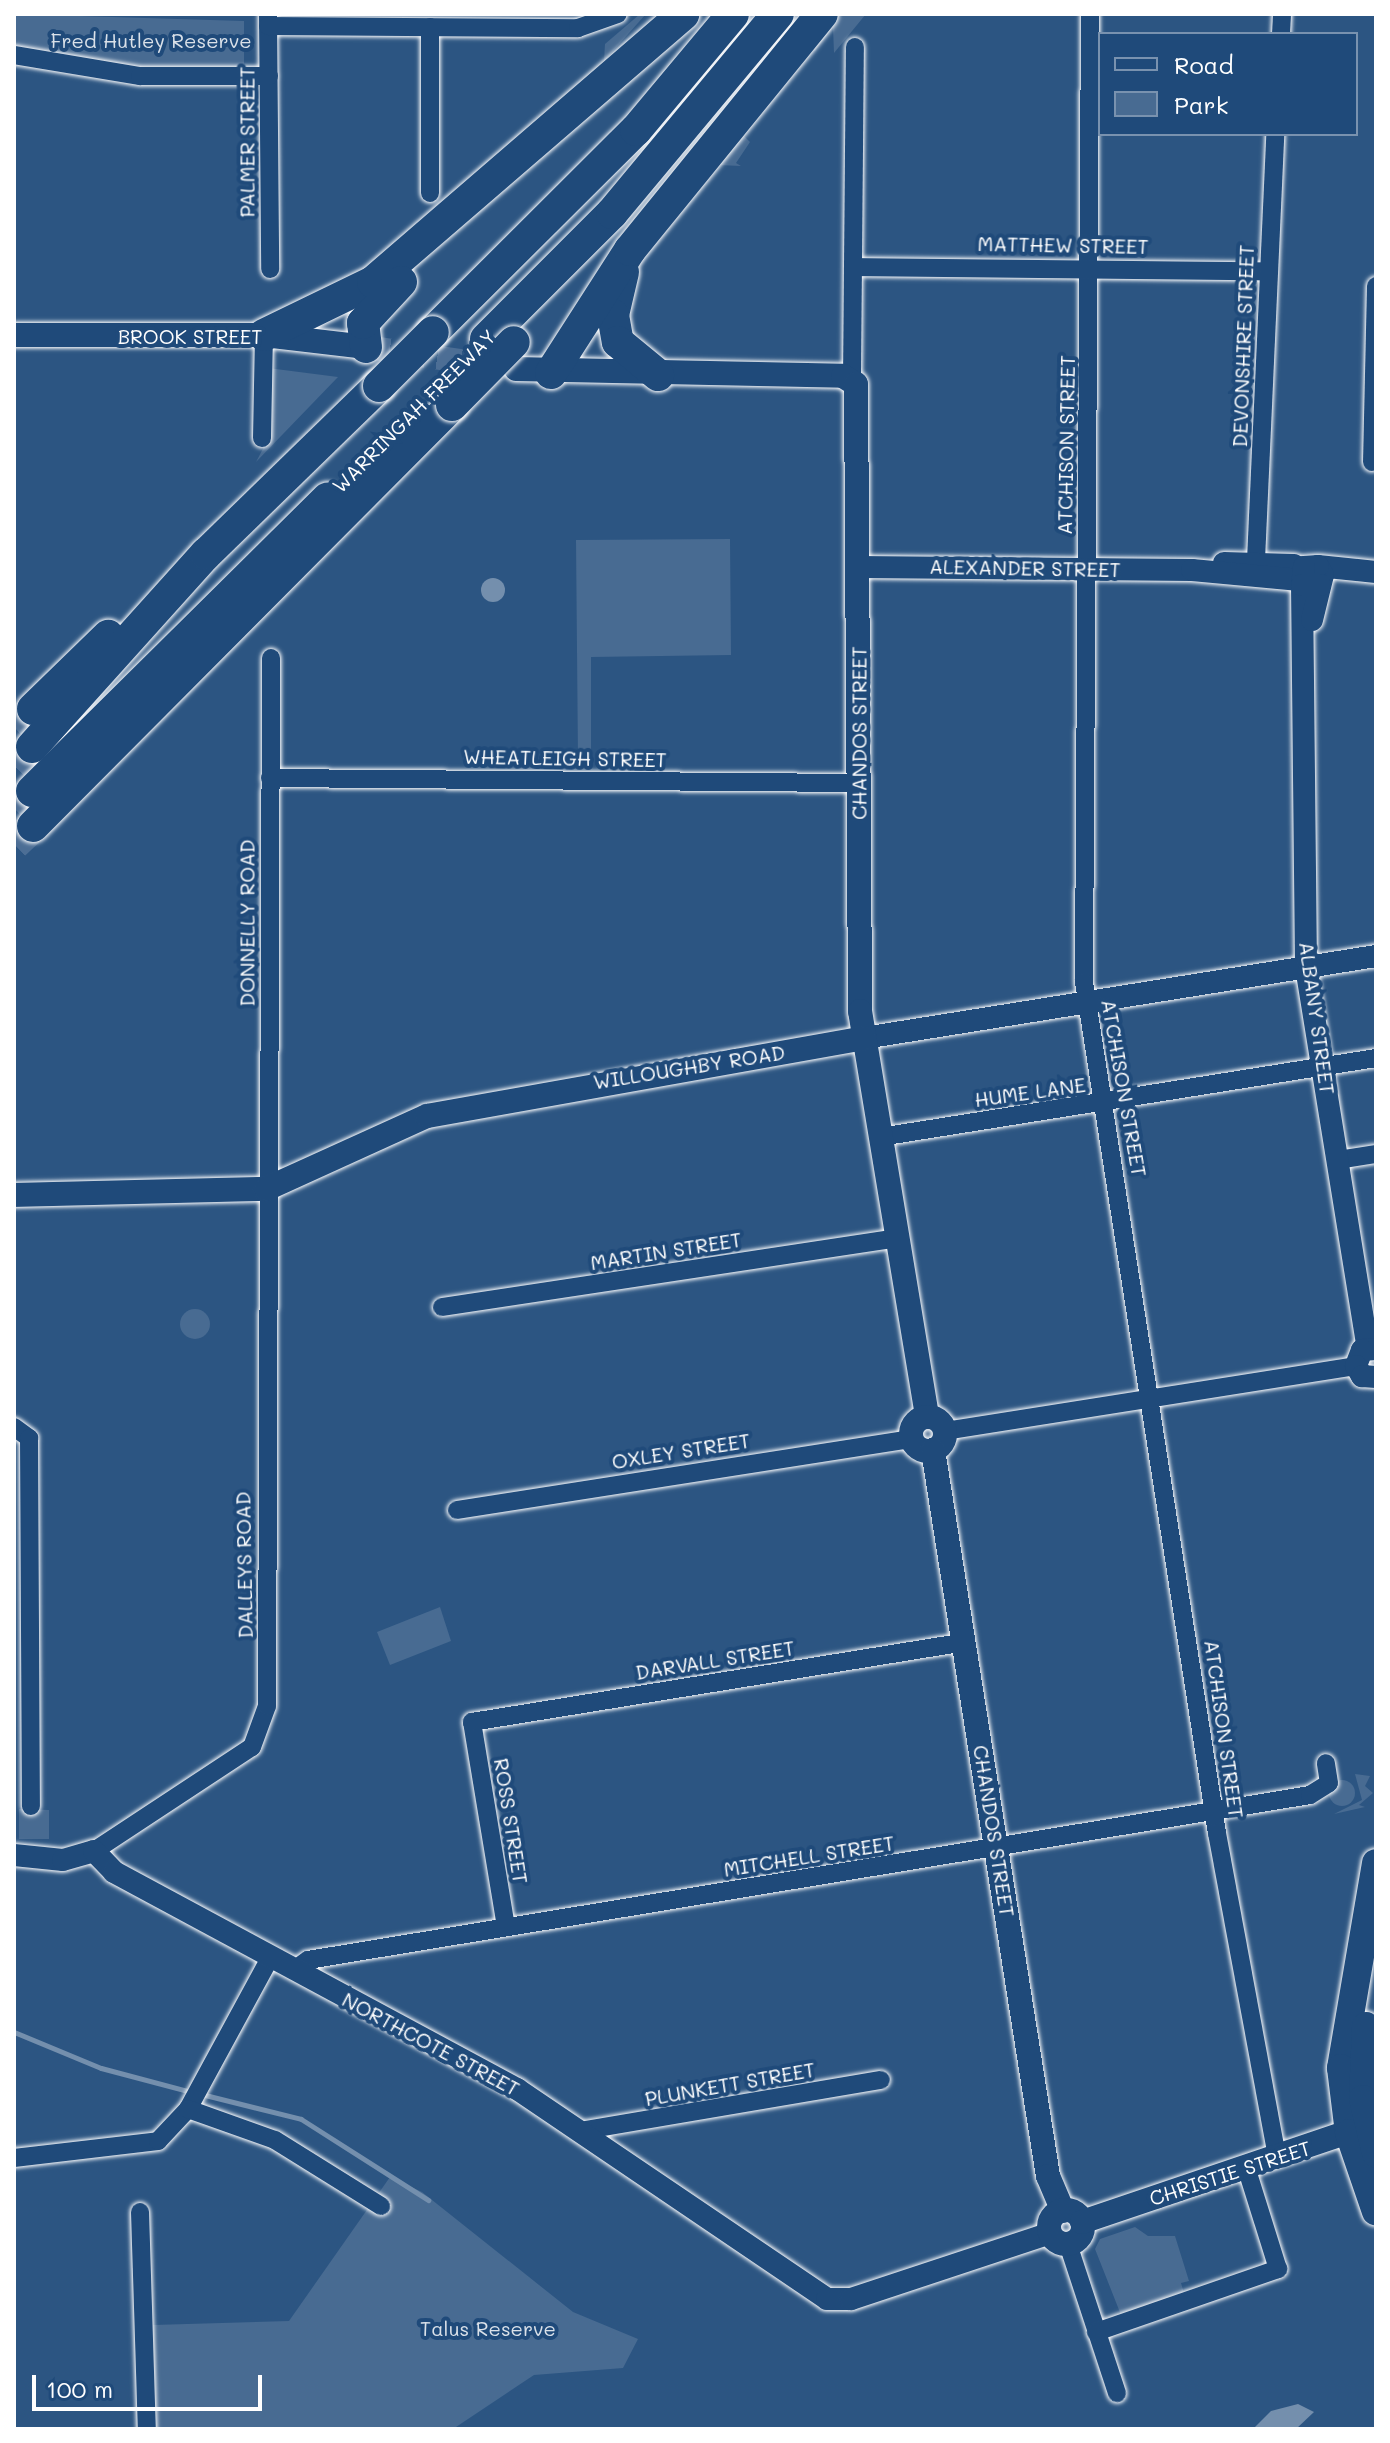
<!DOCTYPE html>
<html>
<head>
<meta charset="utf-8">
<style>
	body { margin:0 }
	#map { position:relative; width:1390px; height:2443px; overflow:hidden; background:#2c5582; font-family:Mali,sans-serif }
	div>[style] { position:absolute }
	.green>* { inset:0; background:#486b92 }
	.round { border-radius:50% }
	.water>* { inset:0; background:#748fad }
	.stream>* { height:5px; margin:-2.5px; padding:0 2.5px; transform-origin:2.5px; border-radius:2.5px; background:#748fad }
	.secondary-tunnel>* { height:24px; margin-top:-12px; transform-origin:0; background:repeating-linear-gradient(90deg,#4c6e95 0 24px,transparent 0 36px) }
	.motorway-tunnel>* { height:32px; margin-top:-16px; transform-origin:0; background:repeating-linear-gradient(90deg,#4c6e95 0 32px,transparent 0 48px) }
	.roads { filter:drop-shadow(0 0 2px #fff) drop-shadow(0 0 2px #fff) }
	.minor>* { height:18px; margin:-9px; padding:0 9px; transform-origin:9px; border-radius:9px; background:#1f4a7a }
	.tertiary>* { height:22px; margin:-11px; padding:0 11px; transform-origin:11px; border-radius:11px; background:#1f4a7a }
	.secondary>* { height:24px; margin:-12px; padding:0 12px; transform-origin:12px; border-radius:12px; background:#1f4a7a }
	.secondary>.ring { margin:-12px; padding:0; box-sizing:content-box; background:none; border:24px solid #1f4a7a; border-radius:50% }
	.primary>* { height:28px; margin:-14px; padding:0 14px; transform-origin:14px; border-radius:14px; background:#1f4a7a }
	.motorway>* { height:32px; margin:-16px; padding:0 16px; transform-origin:16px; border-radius:16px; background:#1f4a7a }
	.bridges { filter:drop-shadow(0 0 2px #fff) drop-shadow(0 0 2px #fff) }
	.motorway-bridge>* { height:32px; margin:-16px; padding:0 16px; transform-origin:16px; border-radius:16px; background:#1f4a7a }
	span { translate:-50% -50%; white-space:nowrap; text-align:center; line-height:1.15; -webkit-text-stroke:8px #1f4a7a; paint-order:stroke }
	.park-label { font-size:20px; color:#dae1e9 }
	.street-label { font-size:20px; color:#fff }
	.frame { position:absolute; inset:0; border:16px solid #fff; pointer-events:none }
	.legend { position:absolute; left:1098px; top:32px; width:260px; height:104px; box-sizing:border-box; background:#1f4a7a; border:2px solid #7992af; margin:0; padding:10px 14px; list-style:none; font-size:24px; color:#fff }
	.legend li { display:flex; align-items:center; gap:16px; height:40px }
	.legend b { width:40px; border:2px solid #7992af }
	.scale { position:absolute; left:32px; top:2375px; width:230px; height:36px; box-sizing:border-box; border:4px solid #fff; border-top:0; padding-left:10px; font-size:24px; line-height:28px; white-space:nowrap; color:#fff; -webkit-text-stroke:6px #1f4a7a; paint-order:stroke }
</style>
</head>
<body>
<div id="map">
	<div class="green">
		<div style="clip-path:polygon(14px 14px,244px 21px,244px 67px,145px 68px,14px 48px)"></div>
		<div style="clip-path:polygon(640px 14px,646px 14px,604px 61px,605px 44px)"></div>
		<div style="clip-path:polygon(839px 14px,866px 14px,834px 53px,833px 27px,815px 51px,809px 47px)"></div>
		<div style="clip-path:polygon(743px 135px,750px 142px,736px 163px,741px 166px,718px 165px)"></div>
		<div style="clip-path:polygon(268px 368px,338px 377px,256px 462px,267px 441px)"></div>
		<div style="clip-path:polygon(730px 539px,731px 655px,591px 657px,591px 760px,578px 760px,576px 540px)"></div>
		<div class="round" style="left:180px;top:1309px;width:30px;height:30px"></div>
		<div style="clip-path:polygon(440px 1607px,451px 1641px,390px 1665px,377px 1632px)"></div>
		<div style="clip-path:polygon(1355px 1774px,1370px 1776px,1365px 1786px,1373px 1793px,1359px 1805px,1365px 1807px,1334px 1814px,1362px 1800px)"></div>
		<div class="round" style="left:1329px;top:1780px;width:26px;height:26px"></div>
		<div style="clip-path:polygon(19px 1809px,49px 1810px,49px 1839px,19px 1839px)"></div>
		<div style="clip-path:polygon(390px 2177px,422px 2192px,573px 2312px,638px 2339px,623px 2368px,534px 2375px,453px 2429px,157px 2429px,153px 2325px,289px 2321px)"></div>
		<div style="clip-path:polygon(1135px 2227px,1148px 2236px,1175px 2236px,1189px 2281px,1181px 2283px,1184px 2293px,1121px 2315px,1095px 2249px,1100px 2239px)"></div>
	</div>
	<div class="water">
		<div class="round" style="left:481px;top:578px;width:24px;height:24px"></div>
		<div style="clip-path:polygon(1298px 2404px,1314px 2412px,1296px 2429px,1253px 2429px,1271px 2411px)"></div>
	</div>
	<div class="stream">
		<div style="left:14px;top:2032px;width:94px;rotate:22.5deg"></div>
		<div style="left:101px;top:2068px;width:93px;rotate:14.9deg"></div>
		<div style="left:201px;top:2094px;width:103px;rotate:14deg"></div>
		<div style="left:301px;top:2119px;width:151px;rotate:32.5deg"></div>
	</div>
	<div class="secondary-tunnel">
		<div style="left:366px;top:347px;width:137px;rotate:8.4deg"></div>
	</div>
	<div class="motorway-tunnel">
		<div style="left:14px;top:727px;width:26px;rotate:-43deg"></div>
		<div style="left:14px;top:766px;width:26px;rotate:-47deg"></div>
		<div style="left:14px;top:808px;width:25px;rotate:-43deg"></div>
		<div style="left:14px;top:844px;width:26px;rotate:-43deg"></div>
	</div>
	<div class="roads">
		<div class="minor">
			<div style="left:1090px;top:14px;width:968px;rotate:90.36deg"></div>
			<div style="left:1084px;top:982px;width:861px;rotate:81.12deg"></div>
			<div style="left:1217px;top:1833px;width:329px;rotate:79.5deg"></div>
			<div style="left:268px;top:16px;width:253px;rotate:89.5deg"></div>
			<div style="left:268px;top:26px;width:310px;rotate:0.4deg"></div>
			<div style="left:578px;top:28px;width:42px;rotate:-19.3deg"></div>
			<div style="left:430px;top:27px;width:166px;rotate:90deg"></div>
			<div style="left:1281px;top:34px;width:20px;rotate:-87deg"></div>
			<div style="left:14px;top:55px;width:128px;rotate:9.5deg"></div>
			<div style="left:140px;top:76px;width:129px"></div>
			<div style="left:857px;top:267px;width:410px;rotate:0.6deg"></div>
			<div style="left:852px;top:379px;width:332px;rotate:-89.5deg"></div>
			<div style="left:262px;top:438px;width:103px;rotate:-88.9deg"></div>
			<div style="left:1372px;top:462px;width:176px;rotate:-88.7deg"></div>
			<div style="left:1256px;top:560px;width:426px;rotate:-87.4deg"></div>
			<div style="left:270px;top:778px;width:589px;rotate:0.49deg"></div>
			<div style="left:880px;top:1137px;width:502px;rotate:-9.05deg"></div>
			<div style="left:1338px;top:1160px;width:38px;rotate:-9deg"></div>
			<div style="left:442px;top:1307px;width:459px;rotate:-8.6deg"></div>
			<div style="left:14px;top:1427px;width:19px;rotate:36deg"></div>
			<div style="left:29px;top:1438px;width:368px;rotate:89.7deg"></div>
			<div style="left:945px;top:1431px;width:416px;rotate:-9deg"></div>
			<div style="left:457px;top:1510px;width:461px;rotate:-8.9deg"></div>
			<div style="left:94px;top:1851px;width:189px;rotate:-33.4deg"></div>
			<div style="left:252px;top:1747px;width:44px;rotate:-69.9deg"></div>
			<div style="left:267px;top:1706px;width:1048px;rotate:-89.78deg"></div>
			<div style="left:506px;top:1927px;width:208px;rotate:-99.4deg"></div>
			<div style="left:472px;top:1722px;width:499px;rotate:-9.2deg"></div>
			<div style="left:294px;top:1970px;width:17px;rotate:-36deg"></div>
			<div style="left:308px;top:1960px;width:1015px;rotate:-9.35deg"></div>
			<div style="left:1310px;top:1795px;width:22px;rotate:-32deg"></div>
			<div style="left:1329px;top:1783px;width:20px;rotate:-99deg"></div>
			<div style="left:188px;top:2109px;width:172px;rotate:-61.5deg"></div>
			<div style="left:585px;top:2130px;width:300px;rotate:-9.6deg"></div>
			<div style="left:14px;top:2158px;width:145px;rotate:-6.7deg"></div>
			<div style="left:158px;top:2141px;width:44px;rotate:-46.8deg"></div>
			<div style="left:188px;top:2109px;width:92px;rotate:19.6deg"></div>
			<div style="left:275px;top:2140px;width:125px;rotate:31.9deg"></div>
			<div style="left:140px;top:2212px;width:217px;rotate:88.2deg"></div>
			<div style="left:1068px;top:2244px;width:157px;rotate:71.8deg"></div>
			<div style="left:1096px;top:2332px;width:193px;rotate:-19.1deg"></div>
			<div style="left:1278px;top:2269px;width:107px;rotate:-107.4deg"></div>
		</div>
		<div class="tertiary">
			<div style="left:1224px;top:563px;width:70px;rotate:1.6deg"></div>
			<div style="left:1318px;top:566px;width:58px;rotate:5.9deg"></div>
			<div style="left:858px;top:567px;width:334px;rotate:0.5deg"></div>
			<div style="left:1192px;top:570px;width:108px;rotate:5.3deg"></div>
			<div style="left:1302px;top:585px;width:382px;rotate:89.4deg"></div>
			<div style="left:1306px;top:967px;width:386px;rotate:80.8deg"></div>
			<div style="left:1312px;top:620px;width:46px;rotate:-76.3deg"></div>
			<div style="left:1323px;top:575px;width:10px;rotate:-119deg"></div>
			<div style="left:1318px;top:566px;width:14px;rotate:176deg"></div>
			<div style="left:1304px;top:567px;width:18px;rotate:96deg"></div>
			<div style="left:1302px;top:585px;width:18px"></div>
			<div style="left:864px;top:1038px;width:519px;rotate:-9.1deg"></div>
			<div style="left:1376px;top:1349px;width:14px;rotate:176deg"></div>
			<div style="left:1362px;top:1350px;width:17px;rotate:111deg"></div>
			<div style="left:1356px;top:1366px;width:12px;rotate:59deg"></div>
			<div style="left:1362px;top:1376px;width:14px;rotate:4deg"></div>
			<div style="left:14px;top:1855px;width:49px;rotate:5.8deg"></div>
			<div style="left:63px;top:1860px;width:32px;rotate:-16deg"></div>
			<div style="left:94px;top:1851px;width:29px;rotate:46deg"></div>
			<div style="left:114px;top:1872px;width:458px;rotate:28.3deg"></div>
			<div style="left:517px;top:2089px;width:374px;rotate:34.1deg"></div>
			<div style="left:827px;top:2299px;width:24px"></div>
			<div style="left:851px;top:2299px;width:210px;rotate:-18.3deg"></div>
		</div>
		<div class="secondary">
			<div style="left:14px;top:335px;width:250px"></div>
			<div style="left:264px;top:335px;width:103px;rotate:6.7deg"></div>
			<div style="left:516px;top:369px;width:327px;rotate:1.2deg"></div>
			<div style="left:843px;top:376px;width:15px;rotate:32deg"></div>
			<div style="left:856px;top:384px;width:627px;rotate:89.63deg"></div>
			<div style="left:860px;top:1011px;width:411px;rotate:80.6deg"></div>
			<div style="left:14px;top:1195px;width:252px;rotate:-1.4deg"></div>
			<div style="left:266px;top:1189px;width:177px;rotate:-24.4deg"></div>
			<div style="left:427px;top:1116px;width:444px;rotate:-10.1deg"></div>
			<div class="ring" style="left:911px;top:1417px;width:10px;height:10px"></div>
			<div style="left:933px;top:1450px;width:735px;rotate:81deg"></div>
			<div style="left:1048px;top:2176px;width:38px;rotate:67deg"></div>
			<div class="ring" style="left:1049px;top:2210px;width:10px;height:10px"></div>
			<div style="left:1082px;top:2222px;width:300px;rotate:-18.7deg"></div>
		</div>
		<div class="primary">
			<div style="left:1376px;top:1863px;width:208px;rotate:99.7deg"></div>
			<div style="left:1341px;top:2068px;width:65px;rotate:83deg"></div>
			<div style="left:1349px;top:2133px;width:83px;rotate:71.1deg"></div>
			<div style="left:1366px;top:2026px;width:73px;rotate:92.4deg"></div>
			<div style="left:1363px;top:2099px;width:56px;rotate:76.5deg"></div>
		</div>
		<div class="motorway">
			<div style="left:623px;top:272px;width:44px;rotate:103.1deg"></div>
			<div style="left:613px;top:315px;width:27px;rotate:80deg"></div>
			<div style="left:618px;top:342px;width:52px;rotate:39.5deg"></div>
			<div style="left:433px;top:332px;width:286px;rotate:-44.9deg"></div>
			<div style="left:636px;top:130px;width:151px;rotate:-50.1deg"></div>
			<div style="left:264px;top:335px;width:121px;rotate:-25.9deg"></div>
			<div style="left:373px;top:282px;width:410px;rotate:-40.8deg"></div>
			<div style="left:486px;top:339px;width:178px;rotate:-45deg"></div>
			<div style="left:612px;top:213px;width:259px;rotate:-50.2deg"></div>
			<div style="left:366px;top:347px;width:24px;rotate:-97deg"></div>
			<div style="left:363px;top:323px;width:56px;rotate:-47.2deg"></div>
			<div style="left:551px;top:373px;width:146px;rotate:-57.3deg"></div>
			<div style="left:630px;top:250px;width:304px;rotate:-50.9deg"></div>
			<div style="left:33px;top:709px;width:105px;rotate:-44.2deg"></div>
			<div style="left:32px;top:747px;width:260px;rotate:-48deg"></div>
			<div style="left:206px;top:554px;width:241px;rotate:-44.2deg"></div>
			<div style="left:32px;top:791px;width:416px;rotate:-44.7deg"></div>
			<div style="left:33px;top:826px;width:594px;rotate:-45.14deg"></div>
		</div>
	</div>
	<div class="bridges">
		<div class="motorway-bridge">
			<div style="left:379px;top:386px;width:76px;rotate:-45deg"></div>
			<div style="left:452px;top:405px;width:88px;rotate:-45.5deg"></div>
		</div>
	</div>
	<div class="park-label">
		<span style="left:151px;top:40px">Fred Hutley Reserve</span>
		<span style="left:488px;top:2328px">Talus Reserve</span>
	</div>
	<div class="street-label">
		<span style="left:247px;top:142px;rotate:-90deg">PALMER STREET</span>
		<span style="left:1063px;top:245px;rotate:1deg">MATTHEW STREET</span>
		<span style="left:190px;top:336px">BROOK STREET</span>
		<span style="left:1243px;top:346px;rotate:-88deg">DEVONSHIRE STREET</span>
		<span style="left:414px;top:411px;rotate:-45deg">WARRINGAH FREEWAY</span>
		<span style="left:1066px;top:445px;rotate:-89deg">ATCHISON STREET</span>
		<span style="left:1025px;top:568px;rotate:1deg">ALEXANDER STREET</span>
		<span style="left:859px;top:733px;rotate:-90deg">CHANDOS STREET</span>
		<span style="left:565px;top:758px;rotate:1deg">WHEATLEIGH STREET</span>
		<span style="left:247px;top:923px;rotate:-90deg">DONNELLY ROAD</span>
		<span style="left:1317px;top:1018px;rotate:82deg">ALBANY STREET</span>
		<span style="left:689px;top:1067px;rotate:-9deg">WILLOUGHBY ROAD</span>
		<span style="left:1124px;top:1088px;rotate:80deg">ATCHISON STREET</span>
		<span style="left:1030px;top:1092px;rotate:-8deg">HUME LANE</span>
		<span style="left:666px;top:1251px;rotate:-9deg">MARTIN STREET</span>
		<span style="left:681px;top:1451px;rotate:-9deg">OXLEY STREET</span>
		<span style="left:244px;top:1565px;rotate:-91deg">DALLEYS ROAD</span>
		<span style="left:715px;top:1660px;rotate:-9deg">DARVALL STREET</span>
		<span style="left:1224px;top:1729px;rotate:82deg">ATCHISON STREET</span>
		<span style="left:511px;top:1821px;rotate:81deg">ROSS STREET</span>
		<span style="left:994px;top:1831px;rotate:81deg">CHANDOS STREET</span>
		<span style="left:809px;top:1856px;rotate:-9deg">MITCHELL STREET</span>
		<span style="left:431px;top:2044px;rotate:28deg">NORTHCOTE STREET</span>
		<span style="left:730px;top:2084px;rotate:-10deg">PLUNKETT STREET</span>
		<span style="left:1230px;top:2173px;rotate:-18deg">CHRISTIE STREET</span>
	</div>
	<div class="frame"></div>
	<ul class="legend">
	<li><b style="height:10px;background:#1f4a7a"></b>Road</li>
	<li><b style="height:22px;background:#486b92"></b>Park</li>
	</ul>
	<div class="scale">100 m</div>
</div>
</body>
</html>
